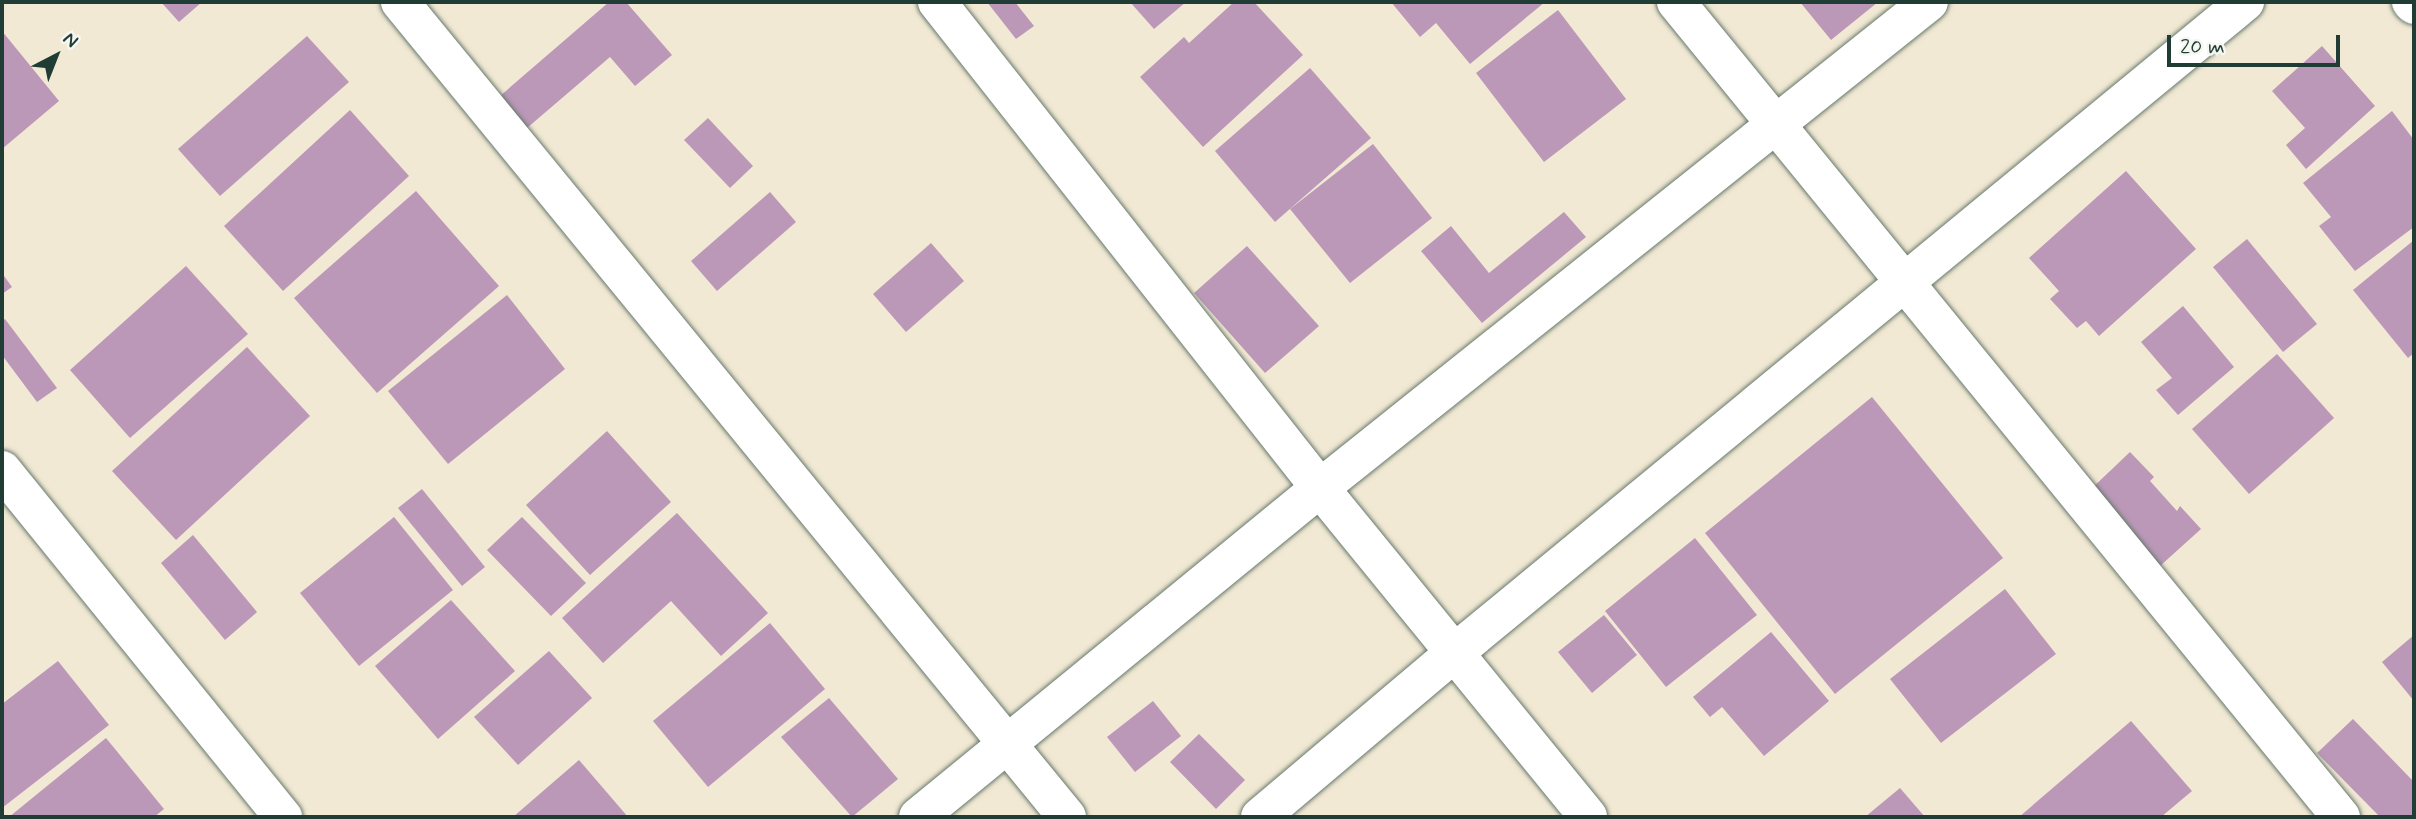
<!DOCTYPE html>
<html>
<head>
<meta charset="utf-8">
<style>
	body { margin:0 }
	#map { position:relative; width:2416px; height:819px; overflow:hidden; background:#f1e9d4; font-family:Mynerve,sans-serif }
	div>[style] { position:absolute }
	.building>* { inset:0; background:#bb98b8 }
	.roads { filter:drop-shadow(0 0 2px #68796c) drop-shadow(0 0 2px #68796c) }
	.street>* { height:38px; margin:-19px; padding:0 19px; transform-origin:19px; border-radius:19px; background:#fff }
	span { translate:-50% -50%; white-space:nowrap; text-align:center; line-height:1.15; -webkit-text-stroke:7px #f6f6f2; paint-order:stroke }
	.frame { position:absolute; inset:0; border:4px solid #1f3d34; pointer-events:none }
	.north { position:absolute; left:21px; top:21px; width:70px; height:70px; -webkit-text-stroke:5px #f6f6f2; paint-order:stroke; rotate:42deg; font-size:19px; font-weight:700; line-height:28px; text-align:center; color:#1f3d34 }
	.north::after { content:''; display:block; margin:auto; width:24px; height:32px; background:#1f3d34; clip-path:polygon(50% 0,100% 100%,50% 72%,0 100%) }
	.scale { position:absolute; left:2167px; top:35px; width:173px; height:32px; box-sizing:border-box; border:4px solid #1f3d34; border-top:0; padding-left:9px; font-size:21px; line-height:24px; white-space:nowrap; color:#1f3d34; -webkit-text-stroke:5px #f6f6f2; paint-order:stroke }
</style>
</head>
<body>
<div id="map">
	<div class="building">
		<div style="clip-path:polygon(161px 2px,202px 2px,179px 22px)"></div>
		<div style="clip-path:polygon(609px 2px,626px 2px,672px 55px,635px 86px,610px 57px,527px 128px,500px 96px)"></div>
		<div style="clip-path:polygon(987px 2px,1015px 2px,1034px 26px,1016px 39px)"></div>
		<div style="clip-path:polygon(1130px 2px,1186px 2px,1154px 29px)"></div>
		<div style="clip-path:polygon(1234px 2px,1254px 2px,1303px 55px,1203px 147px,1140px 77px,1184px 37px,1189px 43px)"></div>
		<div style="clip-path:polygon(1391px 2px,1545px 2px,1470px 64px,1436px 23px,1420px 37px)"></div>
		<div style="clip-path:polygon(1800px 2px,1878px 2px,1831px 40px)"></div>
		<div style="clip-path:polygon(1558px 10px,1626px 99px,1544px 162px,1476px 73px)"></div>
		<div style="clip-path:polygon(2px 31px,59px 101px,2px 149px)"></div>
		<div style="clip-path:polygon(307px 36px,349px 82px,220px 196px,178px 149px)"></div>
		<div style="clip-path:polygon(2322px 46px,2375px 106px,2306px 169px,2286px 145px,2305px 128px,2272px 91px)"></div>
		<div style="clip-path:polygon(1310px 68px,1371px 138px,1275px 222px,1215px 151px)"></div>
		<div style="clip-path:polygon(350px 110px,409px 176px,283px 291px,224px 226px)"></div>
		<div style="clip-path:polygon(2392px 111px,2414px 140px,2414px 227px,2355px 271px,2319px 226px,2331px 217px,2303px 183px)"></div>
		<div style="clip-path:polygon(708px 118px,753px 166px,730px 188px,684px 140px)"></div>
		<div style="clip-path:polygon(1373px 144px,1432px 218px,1350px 283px,1290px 209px)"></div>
		<div style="clip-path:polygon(2126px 171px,2196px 249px,2099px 336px,2086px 321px,2077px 328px,2050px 299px,2059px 291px,2029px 258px)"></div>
		<div style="clip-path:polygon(416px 191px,499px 286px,377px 393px,294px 298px)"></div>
		<div style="clip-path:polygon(770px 192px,796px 222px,717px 291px,691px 261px)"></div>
		<div style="clip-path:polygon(1564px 212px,1586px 237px,1482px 323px,1421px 251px,1451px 226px,1489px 273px)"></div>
		<div style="clip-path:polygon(2247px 239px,2317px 324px,2283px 352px,2213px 267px)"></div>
		<div style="clip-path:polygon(2414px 240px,2414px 353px,2408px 358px,2353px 290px)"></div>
		<div style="clip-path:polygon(931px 243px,964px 281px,906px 332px,873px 294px)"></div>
		<div style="clip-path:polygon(1247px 246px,1319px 326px,1265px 373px,1194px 293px)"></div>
		<div style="clip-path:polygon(186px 266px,248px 334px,130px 438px,70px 370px)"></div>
		<div style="clip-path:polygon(2px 273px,12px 287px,2px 294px)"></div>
		<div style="clip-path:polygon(507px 295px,565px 369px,448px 464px,388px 391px)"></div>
		<div style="clip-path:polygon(2183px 306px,2234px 367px,2178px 415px,2156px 390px,2172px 378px,2141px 342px)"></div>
		<div style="clip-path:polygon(5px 319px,57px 388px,37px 402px,2px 355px,2px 321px)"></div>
		<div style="clip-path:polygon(247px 347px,310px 416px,176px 540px,112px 471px)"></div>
		<div style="clip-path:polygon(2277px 354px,2334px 418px,2249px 494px,2192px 429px)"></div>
		<div style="clip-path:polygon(1872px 397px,2003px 558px,1835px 694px,1705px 533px)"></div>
		<div style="clip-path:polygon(607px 431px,671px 502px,590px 575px,526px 505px)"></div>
		<div style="clip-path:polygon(2130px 452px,2154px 477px,2150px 481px,2177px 511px,2180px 506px,2201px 529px,2160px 566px,2090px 490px)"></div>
		<div style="clip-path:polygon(422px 489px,485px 567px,462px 586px,398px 508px)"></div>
		<div style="clip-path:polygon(677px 513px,768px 613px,721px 656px,671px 601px,603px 663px,562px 618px)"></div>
		<div style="clip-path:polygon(394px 517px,453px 590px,359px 666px,300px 593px)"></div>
		<div style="clip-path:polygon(522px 517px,586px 583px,551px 616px,487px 550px)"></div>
		<div style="clip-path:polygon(193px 535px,257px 612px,225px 640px,161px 563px)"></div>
		<div style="clip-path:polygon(1695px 538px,1757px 615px,1666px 687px,1605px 611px)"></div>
		<div style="clip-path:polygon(2005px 589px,2056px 654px,1941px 743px,1890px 679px)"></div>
		<div style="clip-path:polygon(451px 600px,515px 671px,438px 739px,375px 666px)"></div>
		<div style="clip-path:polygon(1604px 615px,1637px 655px,1592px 693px,1558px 652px)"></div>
		<div style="clip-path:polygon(770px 623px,825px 689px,708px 787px,653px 721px)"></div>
		<div style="clip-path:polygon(1771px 632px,1829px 701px,1764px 756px,1722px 707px,1710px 717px,1693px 697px)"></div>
		<div style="clip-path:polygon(2414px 635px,2414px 701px,2382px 662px)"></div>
		<div style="clip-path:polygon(549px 651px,592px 698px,518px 765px,474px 717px)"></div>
		<div style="clip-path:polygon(58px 661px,109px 725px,2px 808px,2px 704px)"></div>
		<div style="clip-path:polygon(829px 698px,898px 779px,852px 817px,781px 737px)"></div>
		<div style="clip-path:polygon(1153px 701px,1181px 736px,1135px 772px,1107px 737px)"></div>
		<div style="clip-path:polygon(2353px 719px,2414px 782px,2414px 817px,2380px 817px,2317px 753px)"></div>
		<div style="clip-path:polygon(2131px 721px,2192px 791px,2161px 817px,2019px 817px)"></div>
		<div style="clip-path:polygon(1199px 734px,1245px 780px,1216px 809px,1170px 762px)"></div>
		<div style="clip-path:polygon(106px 738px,164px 809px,154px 817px,9px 817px)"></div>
		<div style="clip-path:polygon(579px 760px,628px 817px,513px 817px)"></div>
		<div style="clip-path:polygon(1900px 788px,1925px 817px,1865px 817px)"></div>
	</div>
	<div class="roads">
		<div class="street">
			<div style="left:400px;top:2px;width:1053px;rotate:50.7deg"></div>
			<div style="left:937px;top:2px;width:619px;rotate:51.76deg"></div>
			<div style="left:1320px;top:488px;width:424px;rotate:50.8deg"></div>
			<div style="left:1676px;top:2px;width:1052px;rotate:50.79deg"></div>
			<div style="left:2411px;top:2px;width:4px;rotate:45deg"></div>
			<div style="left:2px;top:470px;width:447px;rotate:51deg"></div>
			<div style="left:918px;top:817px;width:519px;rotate:-39.3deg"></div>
			<div style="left:1320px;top:488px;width:779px;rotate:-38.59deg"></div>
			<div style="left:1260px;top:817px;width:253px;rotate:-40.2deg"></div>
			<div style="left:1453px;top:654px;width:1026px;rotate:-39.46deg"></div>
		</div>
	</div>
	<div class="frame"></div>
	<div class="north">N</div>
	<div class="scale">20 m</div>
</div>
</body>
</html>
